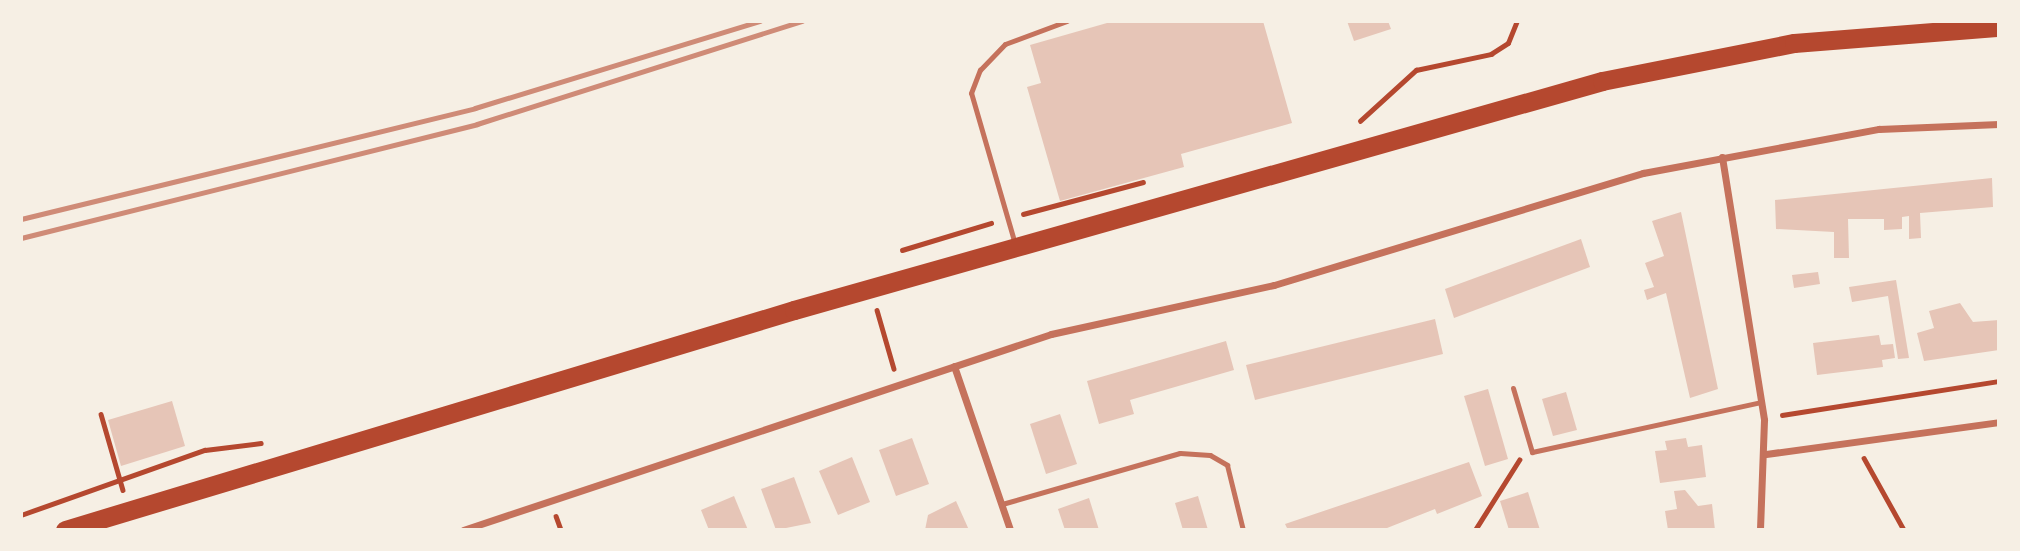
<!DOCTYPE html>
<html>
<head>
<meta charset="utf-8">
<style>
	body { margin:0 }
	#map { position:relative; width:2020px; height:551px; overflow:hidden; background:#f6efe4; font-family:"Noto Sans",sans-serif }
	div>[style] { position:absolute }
	.building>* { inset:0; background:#e6c5b7 }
	.path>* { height:4.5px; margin:-2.25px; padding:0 2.25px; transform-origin:2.25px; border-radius:2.25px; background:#b5482f }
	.service>* { height:5px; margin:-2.5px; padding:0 2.5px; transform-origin:2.5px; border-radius:2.5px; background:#c5725c }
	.minor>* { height:7px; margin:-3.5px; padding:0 3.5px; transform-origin:3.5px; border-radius:3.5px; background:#c5725c }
	.trunk>* { height:19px; margin:-9.5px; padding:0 9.5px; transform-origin:9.5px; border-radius:9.5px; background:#b5482f }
	.rail>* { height:5px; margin:-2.5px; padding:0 2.5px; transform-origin:2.5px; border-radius:2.5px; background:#cf8b77 }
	span { translate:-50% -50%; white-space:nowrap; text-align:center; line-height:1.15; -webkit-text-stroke:6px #f6efe4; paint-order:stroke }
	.frame { position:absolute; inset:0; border:23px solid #f6efe4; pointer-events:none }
</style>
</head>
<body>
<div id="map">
	<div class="building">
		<div style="clip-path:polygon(1114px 21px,1263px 21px,1292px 123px,1181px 154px,1184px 167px,1060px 201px,1027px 87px,1041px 83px,1030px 45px)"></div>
		<div style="clip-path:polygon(1347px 21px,1388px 21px,1391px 29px,1354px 41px)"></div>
		<div style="clip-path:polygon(1992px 178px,1993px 207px,1920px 213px,1921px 238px,1909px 239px,1909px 216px,1902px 217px,1902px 229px,1884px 230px,1884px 219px,1848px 219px,1849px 258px,1834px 258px,1834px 232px,1776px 229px,1775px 200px)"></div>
		<div style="clip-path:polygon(1681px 212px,1718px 389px,1690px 398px,1666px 293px,1647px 300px,1644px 290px,1654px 287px,1645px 263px,1664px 256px,1652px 221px)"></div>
		<div style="clip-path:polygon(1581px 239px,1590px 267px,1454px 318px,1445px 289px)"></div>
		<div style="clip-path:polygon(1818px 272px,1820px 284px,1794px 288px,1792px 275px)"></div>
		<div style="clip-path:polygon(1896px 280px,1909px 358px,1898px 359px,1888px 296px,1852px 302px,1849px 287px)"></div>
		<div style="clip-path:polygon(1960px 303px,1973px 322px,1999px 320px,1999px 350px,1924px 361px,1917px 333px,1934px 328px,1929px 311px)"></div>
		<div style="clip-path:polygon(1435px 319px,1443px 354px,1255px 400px,1246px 365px)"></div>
		<div style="clip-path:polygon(1879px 335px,1881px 345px,1893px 344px,1895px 358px,1882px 360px,1883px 367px,1817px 375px,1813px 343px)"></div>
		<div style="clip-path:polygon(1226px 341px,1234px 370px,1130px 400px,1134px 414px,1099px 424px,1087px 381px)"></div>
		<div style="clip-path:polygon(1488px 389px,1508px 459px,1485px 466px,1464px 396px)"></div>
		<div style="clip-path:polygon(1566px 392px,1577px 430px,1553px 436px,1542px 399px)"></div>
		<div style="clip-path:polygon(172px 401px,185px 446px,121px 466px,108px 420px)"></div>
		<div style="clip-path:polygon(1060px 414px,1077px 464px,1046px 474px,1030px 424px)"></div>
		<div style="clip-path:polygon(912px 438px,929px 484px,896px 496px,879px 450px)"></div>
		<div style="clip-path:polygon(1686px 438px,1688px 447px,1702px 445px,1706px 477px,1660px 483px,1655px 451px,1667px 450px,1665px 441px)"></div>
		<div style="clip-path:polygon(852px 457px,870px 502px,838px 515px,819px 471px)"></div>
		<div style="clip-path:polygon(1469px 462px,1482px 496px,1437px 514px,1435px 509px,1382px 530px,1288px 530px,1285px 524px)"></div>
		<div style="clip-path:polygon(794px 477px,811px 523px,776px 530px,761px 489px)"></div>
		<div style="clip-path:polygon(1685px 490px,1698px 506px,1712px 504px,1715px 530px,1668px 530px,1665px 511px,1677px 509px,1674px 491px)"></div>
		<div style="clip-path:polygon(1528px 492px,1540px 530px,1509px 530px,1500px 501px)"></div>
		<div style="clip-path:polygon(734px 496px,748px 530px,709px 530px,701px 510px)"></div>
		<div style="clip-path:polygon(1198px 496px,1208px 530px,1183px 530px,1175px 503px)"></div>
		<div style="clip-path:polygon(1089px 498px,1099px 530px,1065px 530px,1058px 509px)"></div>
		<div style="clip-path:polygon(956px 501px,969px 530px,925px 530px,928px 515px)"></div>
	</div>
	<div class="path">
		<div style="left:1360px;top:121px;width:76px;rotate:-42.3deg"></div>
		<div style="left:1416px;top:70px;width:77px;rotate:-12deg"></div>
		<div style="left:1491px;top:54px;width:20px;rotate:-33deg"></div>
		<div style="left:1508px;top:43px;width:24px;rotate:-68deg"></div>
		<div style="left:1023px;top:214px;width:124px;rotate:-14.9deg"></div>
		<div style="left:902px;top:250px;width:93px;rotate:-16.9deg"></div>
		<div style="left:877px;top:310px;width:61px;rotate:73.9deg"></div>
		<div style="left:101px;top:414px;width:79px;rotate:73.9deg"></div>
		<div style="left:1782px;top:415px;width:220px;rotate:-8.9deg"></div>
		<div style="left:1864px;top:458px;width:82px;rotate:60.9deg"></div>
		<div style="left:21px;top:515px;width:195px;rotate:-19.5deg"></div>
		<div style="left:205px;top:450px;width:56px;rotate:-7.1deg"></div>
		<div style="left:556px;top:516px;width:15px;rotate:70deg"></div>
		<div style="left:1475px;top:530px;width:83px;rotate:-57.8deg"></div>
	</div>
	<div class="service">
		<div style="left:1015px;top:244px;width:157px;rotate:-106.2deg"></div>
		<div style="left:971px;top:93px;width:25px;rotate:-69deg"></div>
		<div style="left:980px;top:70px;width:36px;rotate:-46deg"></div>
		<div style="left:1005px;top:44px;width:66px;rotate:-20.4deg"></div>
		<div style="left:1513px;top:388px;width:67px;rotate:73.5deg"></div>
		<div style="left:1532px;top:452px;width:234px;rotate:-12.3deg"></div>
		<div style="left:1002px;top:504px;width:185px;rotate:-16deg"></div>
		<div style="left:1180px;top:453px;width:30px;rotate:4deg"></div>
		<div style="left:1210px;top:455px;width:20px;rotate:30deg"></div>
		<div style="left:1227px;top:465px;width:67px;rotate:76.2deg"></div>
	</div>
	<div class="minor">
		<div style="left:1722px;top:157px;width:266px;rotate:80.9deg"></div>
		<div style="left:1764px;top:420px;width:110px;rotate:92.1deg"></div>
		<div style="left:954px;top:366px;width:173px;rotate:71.1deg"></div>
		<div style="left:1766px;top:454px;width:235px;rotate:-7.8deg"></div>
		<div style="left:463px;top:530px;width:620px;rotate:-18.43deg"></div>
		<div style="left:1051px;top:334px;width:228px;rotate:-12.4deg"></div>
		<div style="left:1274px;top:285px;width:386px;rotate:-16.9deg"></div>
		<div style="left:1643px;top:173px;width:240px;rotate:-10.6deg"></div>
		<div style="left:1879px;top:129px;width:120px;rotate:-2.4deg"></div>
	</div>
	<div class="trunk">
		<div style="left:65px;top:530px;width:761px;rotate:-16.79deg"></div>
		<div style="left:794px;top:310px;width:840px;rotate:-15.82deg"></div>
		<div style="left:1602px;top:81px;width:196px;rotate:-11.2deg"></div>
		<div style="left:1794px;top:43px;width:206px;rotate:-4.5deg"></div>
	</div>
	<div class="rail">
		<div style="left:21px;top:219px;width:467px;rotate:-13.7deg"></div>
		<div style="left:475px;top:108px;width:298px;rotate:-17deg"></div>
		<div style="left:21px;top:238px;width:470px;rotate:-14deg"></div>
		<div style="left:477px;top:124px;width:341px;rotate:-17.6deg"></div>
	</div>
	<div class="frame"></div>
</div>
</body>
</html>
